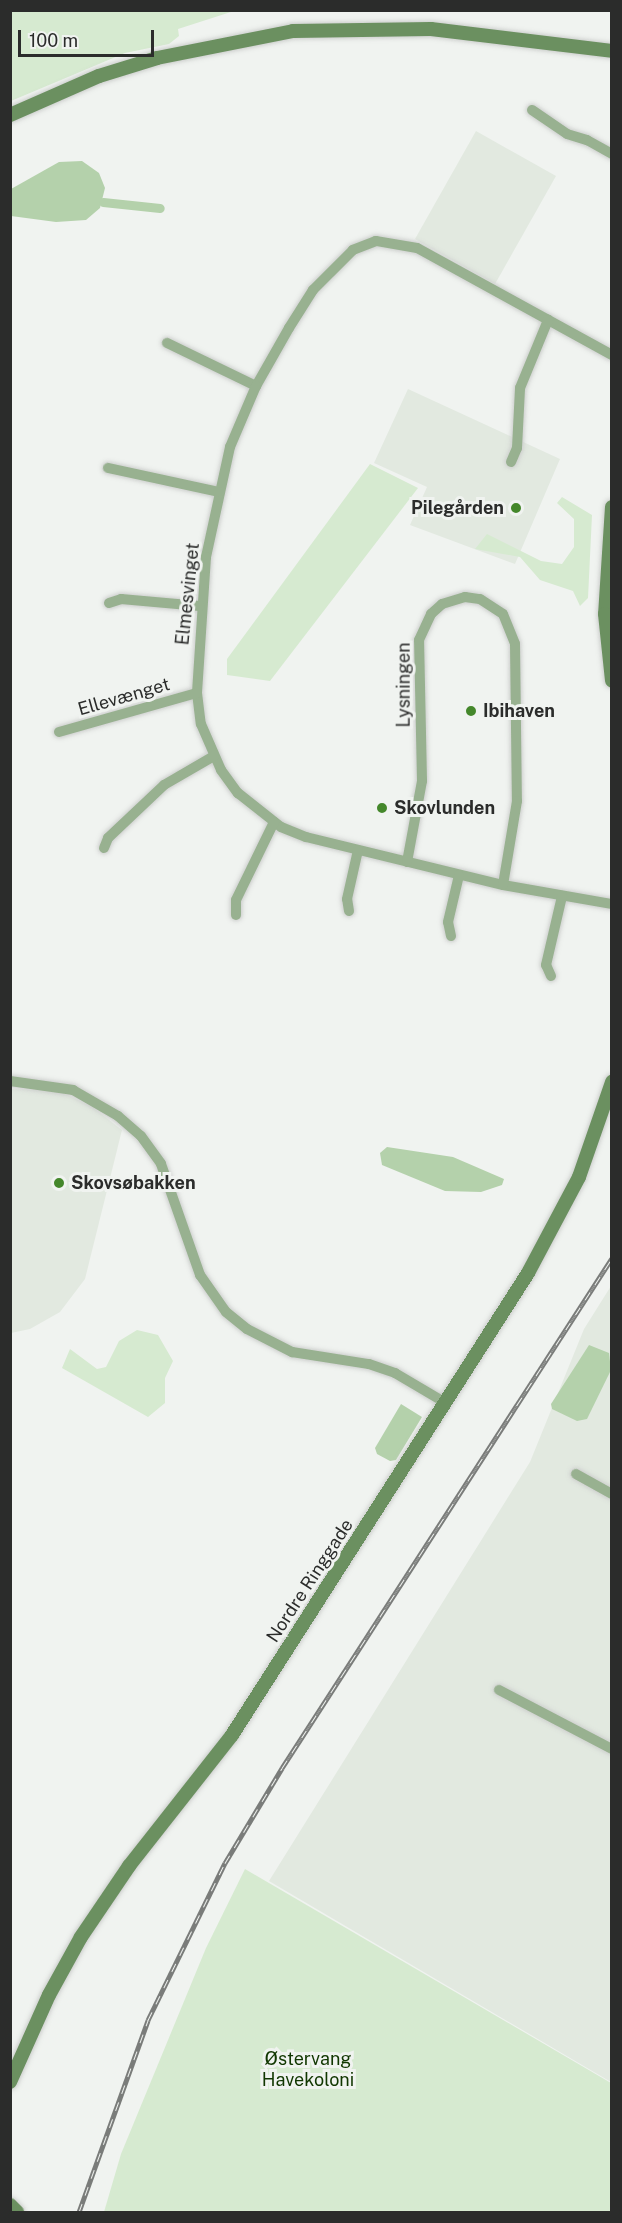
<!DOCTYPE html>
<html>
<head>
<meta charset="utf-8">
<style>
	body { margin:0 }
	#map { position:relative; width:622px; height:2223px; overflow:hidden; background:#f0f3f0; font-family:"Public Sans",sans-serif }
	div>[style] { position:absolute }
	.built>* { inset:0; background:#e2e9e0 }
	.green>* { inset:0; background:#d6ead0 }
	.water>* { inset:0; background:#b4d1ab }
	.canal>* { height:9px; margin:-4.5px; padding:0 4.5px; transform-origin:4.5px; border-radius:4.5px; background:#b4d1ab }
	.roads { filter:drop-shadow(0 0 2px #cdcfcd) drop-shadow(0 0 2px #cdcfcd) }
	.street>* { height:10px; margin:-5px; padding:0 5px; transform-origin:5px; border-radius:5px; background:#98b190 }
	.secondary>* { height:14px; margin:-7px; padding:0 7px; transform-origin:7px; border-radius:7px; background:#6b9060 }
	.rail>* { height:5px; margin-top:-2.5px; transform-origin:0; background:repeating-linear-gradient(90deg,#f0f3f0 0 9px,#7a7c7a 0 18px); box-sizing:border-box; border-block:2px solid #7a7c7a }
	.dots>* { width:16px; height:16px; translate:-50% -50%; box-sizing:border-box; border:3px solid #f0f3f0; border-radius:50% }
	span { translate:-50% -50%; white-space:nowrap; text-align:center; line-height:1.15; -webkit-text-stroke:6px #f0f3f0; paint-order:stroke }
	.poi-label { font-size:18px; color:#2b2c2b; font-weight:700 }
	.right { translate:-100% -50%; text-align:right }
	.left { translate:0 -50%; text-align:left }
	.street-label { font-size:18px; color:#2b2c2b }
	.park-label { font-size:18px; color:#113701 }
	.frame { position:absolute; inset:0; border:12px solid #2b2c2b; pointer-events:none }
	.scale { position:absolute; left:18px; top:30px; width:136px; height:27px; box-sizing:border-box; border:3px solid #2b2c2b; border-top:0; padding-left:8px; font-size:18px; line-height:21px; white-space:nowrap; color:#2b2c2b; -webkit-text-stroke:4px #f0f3f0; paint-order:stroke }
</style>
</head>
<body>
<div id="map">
	<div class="built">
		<div style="clip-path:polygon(476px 131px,556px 176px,495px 284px,415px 239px)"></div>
		<div style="clip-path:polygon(408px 389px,560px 459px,515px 564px,410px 525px,427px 487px,374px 463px)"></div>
		<div style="clip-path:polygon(11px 1089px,56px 1090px,91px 1106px,122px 1130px,85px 1279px,60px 1312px,30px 1329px,11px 1333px)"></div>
		<div style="clip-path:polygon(611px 1286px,611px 2082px,269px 1881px,530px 1462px,584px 1329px)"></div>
	</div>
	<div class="green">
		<div style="clip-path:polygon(10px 11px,11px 10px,234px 11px,178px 29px,179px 36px,169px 44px,125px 53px,11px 101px)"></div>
		<div style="clip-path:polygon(370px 464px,418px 488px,270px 681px,227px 675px,227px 659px)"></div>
		<div style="clip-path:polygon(562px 497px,592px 515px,588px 598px,580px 606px,573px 591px,540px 580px,520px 557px,475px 549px,487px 534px,541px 561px,562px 564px,574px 547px,574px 519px,557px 503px)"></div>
		<div style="clip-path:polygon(137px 1330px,158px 1335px,173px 1361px,165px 1378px,165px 1403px,148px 1417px,62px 1368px,70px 1349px,97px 1369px,106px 1367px,119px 1341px)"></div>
		<div style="clip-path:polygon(245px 1869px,611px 2083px,611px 2212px,104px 2212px,121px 2154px,206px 1948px)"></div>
	</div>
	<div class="water">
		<div style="clip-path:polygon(82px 161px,99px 173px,105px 188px,100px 208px,86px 220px,56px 222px,11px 216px,11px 189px,59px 162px)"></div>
		<div style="clip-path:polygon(387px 1147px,453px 1157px,504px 1179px,502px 1185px,481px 1192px,445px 1191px,382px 1165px,380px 1153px)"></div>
		<div style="clip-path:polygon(589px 1345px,609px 1353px,611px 1370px,587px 1419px,577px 1421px,552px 1409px,551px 1404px)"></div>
		<div style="clip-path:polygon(401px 1404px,422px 1417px,396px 1460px,390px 1461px,377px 1454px,375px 1448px)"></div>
	</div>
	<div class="canal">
		<div style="left:103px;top:202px;width:57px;rotate:6deg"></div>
	</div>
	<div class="roads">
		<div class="street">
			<div style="left:532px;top:110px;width:42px;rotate:34.4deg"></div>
			<div style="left:567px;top:134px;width:21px;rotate:17deg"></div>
			<div style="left:587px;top:140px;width:29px;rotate:29deg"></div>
			<div style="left:167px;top:343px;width:99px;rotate:25.8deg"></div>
			<div style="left:612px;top:355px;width:222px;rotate:-151.2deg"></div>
			<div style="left:417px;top:248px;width:42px;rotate:-170.3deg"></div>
			<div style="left:376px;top:241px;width:25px;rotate:159deg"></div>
			<div style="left:353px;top:250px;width:57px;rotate:135deg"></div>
			<div style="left:313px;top:290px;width:45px;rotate:122.3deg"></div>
			<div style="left:289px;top:328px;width:67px;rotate:119.6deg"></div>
			<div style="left:256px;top:386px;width:66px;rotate:113.1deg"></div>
			<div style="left:230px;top:447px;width:113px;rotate:102.3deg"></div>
			<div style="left:206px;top:557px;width:136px;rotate:93.8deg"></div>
			<div style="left:197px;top:693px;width:31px;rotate:83deg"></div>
			<div style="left:201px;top:724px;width:50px;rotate:66.5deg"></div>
			<div style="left:221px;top:770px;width:29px;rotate:54deg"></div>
			<div style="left:238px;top:793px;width:55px;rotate:38.3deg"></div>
			<div style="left:281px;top:827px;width:27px;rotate:22deg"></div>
			<div style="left:306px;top:837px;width:203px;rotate:13.7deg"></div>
			<div style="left:503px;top:885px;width:111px;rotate:9.9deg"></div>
			<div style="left:511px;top:462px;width:15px;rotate:-67deg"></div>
			<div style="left:517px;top:448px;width:60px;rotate:-87.1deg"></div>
			<div style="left:520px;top:388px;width:74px;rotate:-67.6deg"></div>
			<div style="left:108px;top:468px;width:114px;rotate:12.2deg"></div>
			<div style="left:109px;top:603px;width:13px;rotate:-18deg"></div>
			<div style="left:121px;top:599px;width:79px;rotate:5.1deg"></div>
			<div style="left:59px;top:732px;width:143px;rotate:-15.8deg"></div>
			<div style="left:104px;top:848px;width:11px;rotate:-68deg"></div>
			<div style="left:108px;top:838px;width:77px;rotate:-43.4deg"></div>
			<div style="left:164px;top:785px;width:58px;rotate:-30.1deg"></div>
			<div style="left:407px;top:862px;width:82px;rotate:-79.5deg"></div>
			<div style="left:422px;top:781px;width:141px;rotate:-91.2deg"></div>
			<div style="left:419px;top:640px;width:29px;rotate:-65deg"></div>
			<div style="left:431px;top:614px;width:15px;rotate:-42deg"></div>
			<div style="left:442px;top:604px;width:24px;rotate:-17deg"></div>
			<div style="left:465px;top:597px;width:15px;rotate:8deg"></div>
			<div style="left:480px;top:599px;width:27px;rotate:33deg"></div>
			<div style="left:503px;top:614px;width:32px;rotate:68deg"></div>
			<div style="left:515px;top:644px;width:157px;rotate:89.3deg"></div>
			<div style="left:517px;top:801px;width:85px;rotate:99.5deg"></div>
			<div style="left:349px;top:911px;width:12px;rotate:-99deg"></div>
			<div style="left:347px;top:899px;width:50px;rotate:-77.3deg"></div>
			<div style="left:236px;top:915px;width:15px;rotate:-90deg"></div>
			<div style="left:236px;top:900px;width:87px;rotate:-64deg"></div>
			<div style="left:451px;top:936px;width:14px;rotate:-102deg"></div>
			<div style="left:448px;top:922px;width:48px;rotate:-76.8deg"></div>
			<div style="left:551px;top:976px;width:12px;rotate:-114deg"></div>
			<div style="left:546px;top:965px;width:71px;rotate:-76.9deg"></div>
			<div style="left:10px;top:1081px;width:64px;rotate:8.1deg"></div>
			<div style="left:73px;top:1090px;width:52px;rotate:30deg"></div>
			<div style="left:118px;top:1116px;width:30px;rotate:41deg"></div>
			<div style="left:141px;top:1136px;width:34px;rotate:54deg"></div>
			<div style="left:161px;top:1164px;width:118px;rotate:70.6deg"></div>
			<div style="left:200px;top:1275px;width:45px;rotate:54.9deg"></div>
			<div style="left:226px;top:1312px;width:27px;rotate:39deg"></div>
			<div style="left:247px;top:1329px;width:51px;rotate:27.1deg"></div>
			<div style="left:292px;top:1352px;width:78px;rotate:8.9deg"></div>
			<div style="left:369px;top:1364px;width:28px;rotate:19deg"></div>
			<div style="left:395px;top:1373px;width:59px;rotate:30.5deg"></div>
			<div style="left:576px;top:1474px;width:41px;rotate:29.1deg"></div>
			<div style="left:499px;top:1690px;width:127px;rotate:27.6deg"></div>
		</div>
		<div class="secondary">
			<div style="left:10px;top:115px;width:97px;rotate:-23.7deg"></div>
			<div style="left:99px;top:76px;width:61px;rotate:-17.2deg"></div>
			<div style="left:157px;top:58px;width:139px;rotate:-11.2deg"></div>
			<div style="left:293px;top:31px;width:138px;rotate:-0.8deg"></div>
			<div style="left:431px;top:29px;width:182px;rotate:6.9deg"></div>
			<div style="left:612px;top:507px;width:107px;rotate:93.7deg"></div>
			<div style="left:605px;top:614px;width:67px;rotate:84deg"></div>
			<div style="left:10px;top:2082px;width:95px;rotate:-65.9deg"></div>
			<div style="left:49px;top:1995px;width:66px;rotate:-61.1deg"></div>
			<div style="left:81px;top:1937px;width:86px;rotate:-55.9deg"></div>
			<div style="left:129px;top:1866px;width:167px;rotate:-51.8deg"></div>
			<div style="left:232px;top:1735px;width:549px;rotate:-57.35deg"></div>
			<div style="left:528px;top:1273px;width:109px;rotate:-62deg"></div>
			<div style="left:579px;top:1177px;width:101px;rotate:-70.8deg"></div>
			<div style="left:10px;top:2205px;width:10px;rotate:45deg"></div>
		</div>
	</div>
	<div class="rail">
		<div style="left:79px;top:2212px;width:204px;rotate:-70.2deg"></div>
		<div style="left:148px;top:2020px;width:175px;rotate:-63.9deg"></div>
		<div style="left:225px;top:1863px;width:111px;rotate:-59deg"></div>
		<div style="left:282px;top:1768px;width:607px;rotate:-57.09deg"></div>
	</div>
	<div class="dots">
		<div style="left:516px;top:508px;background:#44872b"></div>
		<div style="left:471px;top:711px;background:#44872b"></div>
		<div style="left:382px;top:808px;background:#44872b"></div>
		<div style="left:59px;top:1183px;background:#44872b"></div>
	</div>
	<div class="poi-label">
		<span class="right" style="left:504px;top:508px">Pilegården</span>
		<span class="left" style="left:483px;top:711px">Ibihaven</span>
		<span class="left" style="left:394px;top:808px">Skovlunden</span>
		<span class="left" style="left:71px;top:1183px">Skovsøbakken</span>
	</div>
	<div class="street-label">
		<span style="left:188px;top:594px;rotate:-84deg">Elmesvinget</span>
		<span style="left:404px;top:685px;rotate:-90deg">Lysningen</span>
		<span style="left:124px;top:697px;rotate:-16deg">Ellevænget</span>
		<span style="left:310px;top:1581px;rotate:-57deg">Nordre Ringgade</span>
	</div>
	<div class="park-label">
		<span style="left:308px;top:2070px">Østervang<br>Havekoloni</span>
	</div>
	<div class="frame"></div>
	<div class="scale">100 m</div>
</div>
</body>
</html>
